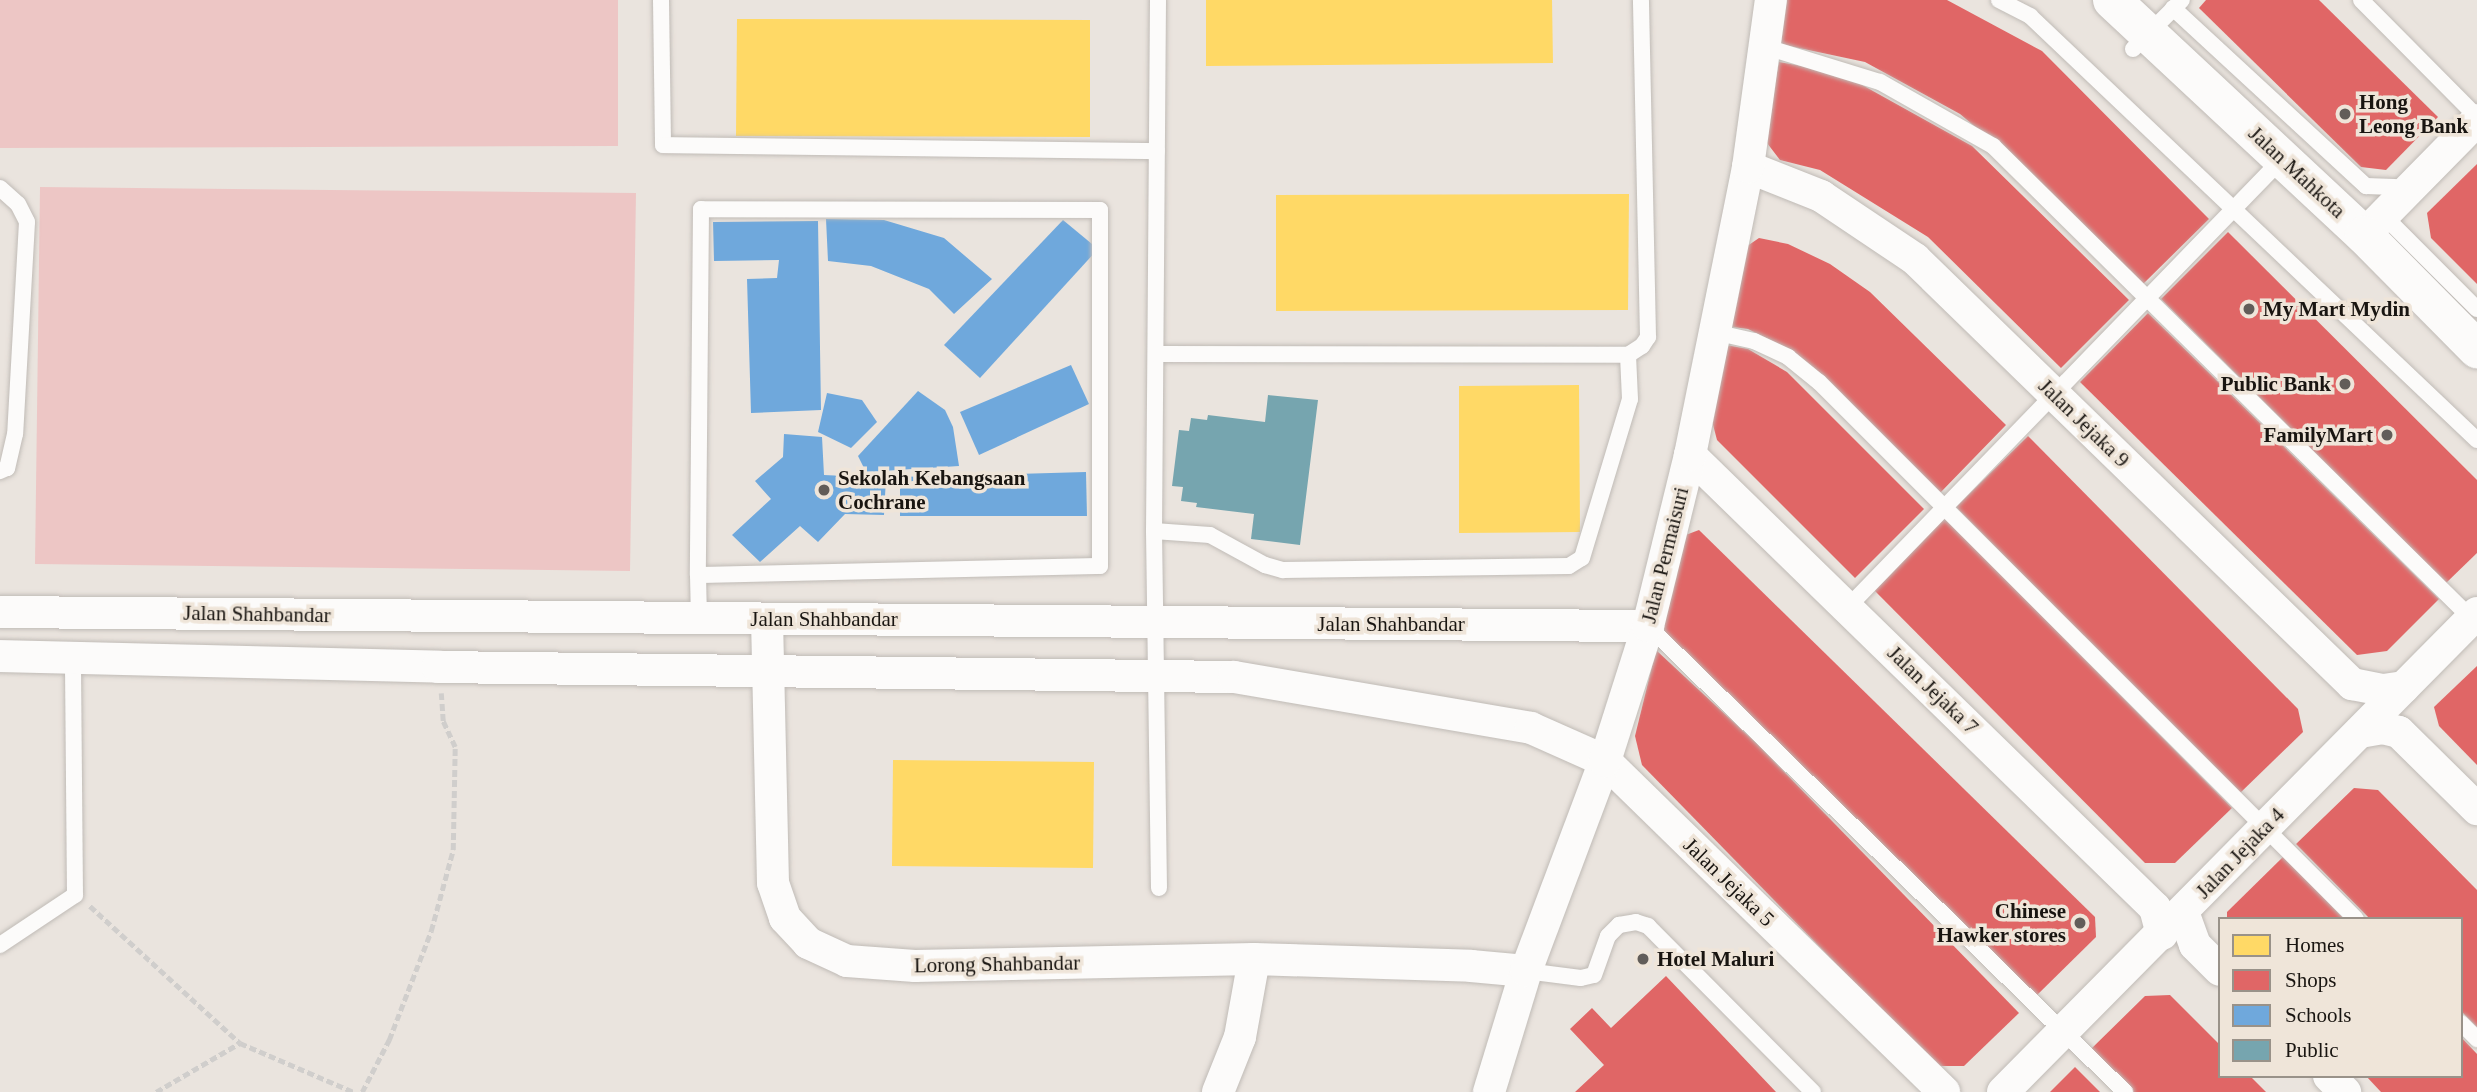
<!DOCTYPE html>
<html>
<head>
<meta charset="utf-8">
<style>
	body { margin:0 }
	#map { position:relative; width:2477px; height:1092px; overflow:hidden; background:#eae4de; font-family:"Times New Roman",serif }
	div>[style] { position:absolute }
	.green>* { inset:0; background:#edc6c5 }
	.homes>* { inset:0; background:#ffd966 }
	.shops>* { inset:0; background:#e06666 }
	.schools>* { inset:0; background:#6fa8dc }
	.public>* { inset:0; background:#76a5af }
	.path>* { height:4.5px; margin-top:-2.25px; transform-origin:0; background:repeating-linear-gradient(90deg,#d0cecc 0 7px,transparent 0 10.5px) }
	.roads { filter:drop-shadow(0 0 2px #c0bbb6) drop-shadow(0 0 2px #c0bbb6) }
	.lane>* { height:16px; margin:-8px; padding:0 8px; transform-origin:8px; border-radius:8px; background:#fcfbfa }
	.street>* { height:32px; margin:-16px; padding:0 16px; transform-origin:16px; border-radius:16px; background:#fcfbfa }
	.secondary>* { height:38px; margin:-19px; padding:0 19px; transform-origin:19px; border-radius:19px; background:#fcfbfa }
	.dots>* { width:19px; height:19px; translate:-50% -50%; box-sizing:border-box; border:4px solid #efe5d9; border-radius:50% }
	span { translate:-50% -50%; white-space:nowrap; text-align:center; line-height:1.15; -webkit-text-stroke:7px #efe5d9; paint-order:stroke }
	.poi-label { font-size:21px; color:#191511; font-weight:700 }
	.left { translate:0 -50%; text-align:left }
	.right { translate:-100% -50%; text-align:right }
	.street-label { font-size:21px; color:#191511 }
	.legend { position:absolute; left:2218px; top:917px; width:245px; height:161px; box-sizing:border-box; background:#efe5d9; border:2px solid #999289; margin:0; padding:9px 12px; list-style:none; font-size:21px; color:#191511 }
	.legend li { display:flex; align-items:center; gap:14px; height:35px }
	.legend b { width:35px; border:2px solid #999289 }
</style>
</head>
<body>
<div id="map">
	<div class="green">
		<div style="clip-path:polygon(0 0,618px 0,618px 146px,0 148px)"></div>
		<div style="clip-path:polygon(40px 187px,636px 193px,630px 571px,35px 564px)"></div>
	</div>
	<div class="homes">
		<div style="clip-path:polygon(1206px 0,1552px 0,1553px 63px,1206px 66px)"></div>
		<div style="clip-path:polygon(737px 19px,1090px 20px,1090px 137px,736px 136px)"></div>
		<div style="clip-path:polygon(1629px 194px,1628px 310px,1276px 311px,1276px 195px)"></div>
		<div style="clip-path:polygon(1579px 385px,1580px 532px,1459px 533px,1459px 386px)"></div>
		<div style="clip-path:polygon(893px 760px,1094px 762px,1093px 868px,892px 866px)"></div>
	</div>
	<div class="shops">
		<div style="clip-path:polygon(1782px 0,1947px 0,2042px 51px,2209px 219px,2141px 286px,2029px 172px,1960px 114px,1865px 62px,1780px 44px)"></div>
		<div style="clip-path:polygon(2206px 0,2319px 0,2438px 117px,2386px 170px,2361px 167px,2199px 8px)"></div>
		<div style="clip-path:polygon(1779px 62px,1819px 69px,1855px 81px,1972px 146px,2129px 300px,2061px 368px,1928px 237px,1820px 170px,1780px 160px,1764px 139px)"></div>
		<div style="clip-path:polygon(2477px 164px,2477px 284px,2431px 238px,2427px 213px)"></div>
		<div style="clip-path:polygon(2228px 232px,2477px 480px,2477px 553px,2446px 583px,2161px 299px)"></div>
		<div style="clip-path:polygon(1759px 238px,1788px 244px,1830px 264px,1870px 292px,2006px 425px,1940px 493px,1780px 345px,1748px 329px,1725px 326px,1740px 251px)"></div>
		<div style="clip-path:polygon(2148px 313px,2439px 599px,2387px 651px,2357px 655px,2080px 382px)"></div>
		<div style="clip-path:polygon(1726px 345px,1748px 349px,1787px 372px,1924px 509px,1855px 578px,1717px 440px,1711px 417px)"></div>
		<div style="clip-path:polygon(2028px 436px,2298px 709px,2303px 732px,2239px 794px,1956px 507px)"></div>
		<div style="clip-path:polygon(1945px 518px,2232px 808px,2175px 863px,2145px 863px,1873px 589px)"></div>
		<div style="clip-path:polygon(1699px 530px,2095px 917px,2096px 937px,2034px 998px,1654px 623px,1675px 539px)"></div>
		<div style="clip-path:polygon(1656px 650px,1756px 743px,2019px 1013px,1964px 1066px,1936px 1066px,1642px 765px,1635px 736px)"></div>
		<div style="clip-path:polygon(2477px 666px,2477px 765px,2439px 726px,2434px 707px)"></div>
		<div style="clip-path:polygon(2354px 788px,2378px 790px,2477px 890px,2477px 1027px,2461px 1011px,2461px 919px,2370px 919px,2296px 844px)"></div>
		<div style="clip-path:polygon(2284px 856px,2344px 919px,2227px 919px,2227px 912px)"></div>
		<div style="clip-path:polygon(1666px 976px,1776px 1092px,1575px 1092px,1604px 1065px,1570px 1029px,1592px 1008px,1611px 1028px)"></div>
		<div style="clip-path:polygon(2170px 995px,2220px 1045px,2220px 1076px,2250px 1076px,2266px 1092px,2132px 1092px,2090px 1050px,2145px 996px)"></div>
		<div style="clip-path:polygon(2461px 1037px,2477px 1054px,2477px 1092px,2381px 1092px,2366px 1076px,2461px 1076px)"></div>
		<div style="clip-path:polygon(2075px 1067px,2100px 1092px,2050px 1092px)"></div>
	</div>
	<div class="schools">
		<div style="clip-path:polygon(826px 219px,884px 220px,944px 238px,992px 279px,954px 314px,929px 289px,871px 266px,828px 261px)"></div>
		<div style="clip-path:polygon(1063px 220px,1098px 249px,980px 378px,944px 345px)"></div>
		<div style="clip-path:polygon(818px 221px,821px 410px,751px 413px,747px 279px,777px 278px,779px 260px,714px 261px,713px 222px)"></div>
		<div style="clip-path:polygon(1071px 365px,1089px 404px,979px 455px,960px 412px)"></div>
		<div style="clip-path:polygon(918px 391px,945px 410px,953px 427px,959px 466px,866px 472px,858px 456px)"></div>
		<div style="clip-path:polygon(827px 393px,862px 400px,877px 422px,851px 448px,818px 432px)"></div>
		<div style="clip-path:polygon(784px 434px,822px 437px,824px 475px,886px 478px,884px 515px,845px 514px,818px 542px,800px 526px,760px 562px,732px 535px,771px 499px,755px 481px,783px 457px)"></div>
		<div style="clip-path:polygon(1086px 472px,1087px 516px,900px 516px,900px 477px)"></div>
	</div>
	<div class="public">
		<div style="clip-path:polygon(1268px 395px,1318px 400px,1300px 545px,1251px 539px,1254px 514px,1196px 507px,1197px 503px,1181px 501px,1183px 487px,1172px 486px,1179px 430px,1189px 431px,1191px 418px,1207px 420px,1208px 415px,1265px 422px)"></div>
	</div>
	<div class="path">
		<div style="left:90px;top:906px;width:203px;rotate:42.4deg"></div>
		<div style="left:240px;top:1043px;width:124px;rotate:23.3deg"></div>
		<div style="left:156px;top:1092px;width:97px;rotate:-30.3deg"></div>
		<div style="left:362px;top:1092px;width:59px;rotate:-62.6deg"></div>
		<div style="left:389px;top:1040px;width:117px;rotate:-68.9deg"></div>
		<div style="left:431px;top:931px;width:84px;rotate:-74.8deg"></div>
		<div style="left:453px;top:850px;width:103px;rotate:-88.9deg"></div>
		<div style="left:455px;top:747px;width:29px;rotate:-115deg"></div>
		<div style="left:443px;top:721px;width:28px;rotate:-94deg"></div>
	</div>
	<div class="roads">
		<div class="lane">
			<div style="left:661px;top:0;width:145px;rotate:89.2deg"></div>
			<div style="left:663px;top:145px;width:494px;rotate:0.7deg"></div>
			<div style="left:1158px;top:0;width:531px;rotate:90.43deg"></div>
			<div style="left:1154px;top:531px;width:357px;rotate:89.2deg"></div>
			<div style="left:1999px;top:0;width:35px;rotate:27deg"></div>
			<div style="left:2030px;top:16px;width:616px;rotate:43.49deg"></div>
			<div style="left:2361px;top:0;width:165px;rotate:45.2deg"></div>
			<div style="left:2173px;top:8px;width:263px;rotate:42.7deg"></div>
			<div style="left:2366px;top:186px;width:28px;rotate:2deg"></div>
			<div style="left:2394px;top:187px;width:12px;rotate:42deg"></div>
			<div style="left:1766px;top:47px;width:119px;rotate:17.1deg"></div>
			<div style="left:1880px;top:82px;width:130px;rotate:29.5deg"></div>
			<div style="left:1993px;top:146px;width:676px;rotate:44.64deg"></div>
			<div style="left:2133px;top:49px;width:69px;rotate:-45deg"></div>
			<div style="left:0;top:188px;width:24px;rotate:42deg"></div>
			<div style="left:18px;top:204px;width:20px;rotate:63deg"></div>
			<div style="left:27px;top:222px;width:212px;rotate:93.2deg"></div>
			<div style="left:15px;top:434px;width:35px;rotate:103deg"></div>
			<div style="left:7px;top:468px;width:8px;rotate:157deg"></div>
			<div style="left:2383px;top:215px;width:133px;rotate:45deg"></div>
			<div style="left:1714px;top:332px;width:41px;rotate:12.7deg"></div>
			<div style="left:1754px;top:341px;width:38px;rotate:25deg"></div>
			<div style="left:1788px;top:357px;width:40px;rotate:39deg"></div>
			<div style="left:1819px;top:382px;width:759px;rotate:45deg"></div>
			<div style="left:1156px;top:354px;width:472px;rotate:0.1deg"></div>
			<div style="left:1628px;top:355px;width:17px;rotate:-33deg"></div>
			<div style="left:1642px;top:346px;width:11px;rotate:-56deg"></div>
			<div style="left:1648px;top:337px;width:337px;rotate:-91.2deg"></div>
			<div style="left:1154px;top:531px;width:56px;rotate:4.1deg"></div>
			<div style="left:1210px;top:535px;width:63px;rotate:28.6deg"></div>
			<div style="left:1265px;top:565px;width:19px;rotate:16deg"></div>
			<div style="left:1283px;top:570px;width:286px;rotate:-0.8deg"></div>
			<div style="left:1569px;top:566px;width:15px;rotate:-32deg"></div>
			<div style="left:1582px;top:558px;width:166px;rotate:-73.2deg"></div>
			<div style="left:1630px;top:399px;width:44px;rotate:-92.6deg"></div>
			<div style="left:698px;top:575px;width:402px;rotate:-1.3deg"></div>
			<div style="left:1100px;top:566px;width:356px;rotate:-90deg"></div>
			<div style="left:1100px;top:210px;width:399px;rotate:-179.9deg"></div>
			<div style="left:701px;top:209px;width:366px;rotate:90.5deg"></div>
			<div style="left:698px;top:575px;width:43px;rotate:88.7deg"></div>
			<div style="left:1848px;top:607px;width:624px;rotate:-45.91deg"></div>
			<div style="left:1648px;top:626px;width:667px;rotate:44.33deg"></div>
			<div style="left:0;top:945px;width:90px;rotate:-33.7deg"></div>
			<div style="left:75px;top:895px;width:238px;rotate:-90.5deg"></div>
			<div style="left:1526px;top:971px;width:55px;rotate:7.3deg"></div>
			<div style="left:1581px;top:978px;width:13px;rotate:-13deg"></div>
			<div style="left:1594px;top:975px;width:41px;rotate:-70.3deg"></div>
			<div style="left:1608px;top:936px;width:16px;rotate:-45deg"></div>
			<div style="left:1619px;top:925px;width:17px;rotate:-10deg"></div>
			<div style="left:1636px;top:922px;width:13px;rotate:18deg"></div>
			<div style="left:1648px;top:926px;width:234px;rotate:45.2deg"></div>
			<div style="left:2461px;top:1023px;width:23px;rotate:45deg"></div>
		</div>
		<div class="street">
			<div style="left:1748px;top:167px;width:79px;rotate:21.7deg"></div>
			<div style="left:1821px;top:196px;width:113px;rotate:33.8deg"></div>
			<div style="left:1915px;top:259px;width:610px;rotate:44.2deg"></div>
			<div style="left:2352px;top:684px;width:32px;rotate:11deg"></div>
			<div style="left:2383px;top:690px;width:21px;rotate:-8deg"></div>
			<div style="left:2364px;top:235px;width:161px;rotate:-45.5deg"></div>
			<div style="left:1690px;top:455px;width:649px;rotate:44.25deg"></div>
			<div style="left:2155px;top:908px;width:27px;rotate:75deg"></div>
			<div style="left:0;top:612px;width:1648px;rotate:0.49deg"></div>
			<div style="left:767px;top:619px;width:264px;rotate:88.7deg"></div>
			<div style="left:773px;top:883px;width:37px;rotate:71deg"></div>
			<div style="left:785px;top:918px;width:34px;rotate:47deg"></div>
			<div style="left:808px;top:943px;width:43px;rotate:24.8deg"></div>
			<div style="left:847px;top:961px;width:68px;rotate:4.2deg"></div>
			<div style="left:915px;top:966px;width:339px;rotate:-1.2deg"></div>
			<div style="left:1254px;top:959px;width:217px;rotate:1.8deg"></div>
			<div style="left:1471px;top:966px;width:55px;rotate:5.2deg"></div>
			<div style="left:0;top:656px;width:438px;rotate:1.4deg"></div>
			<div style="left:438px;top:667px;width:796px;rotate:0.72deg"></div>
			<div style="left:1234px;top:677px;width:301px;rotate:9.7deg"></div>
			<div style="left:1531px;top:728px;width:81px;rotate:24deg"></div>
			<div style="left:1605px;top:761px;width:474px;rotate:44.3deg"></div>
			<div style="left:2360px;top:732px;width:22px;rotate:-10deg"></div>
			<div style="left:2382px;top:728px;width:17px;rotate:13deg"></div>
			<div style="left:2399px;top:732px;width:110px;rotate:44.6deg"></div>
			<div style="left:2183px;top:912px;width:35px;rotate:70deg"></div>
			<div style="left:2195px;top:945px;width:35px;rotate:45deg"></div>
			<div style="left:2329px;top:1076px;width:23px;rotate:45deg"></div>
			<div style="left:1218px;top:1092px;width:59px;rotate:-68.2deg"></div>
			<div style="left:1240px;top:1037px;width:79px;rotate:-79.8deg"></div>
			<div style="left:1489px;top:1092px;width:127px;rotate:-73deg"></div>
			<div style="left:1526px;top:971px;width:224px;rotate:-69.4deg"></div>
			<div style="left:1605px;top:761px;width:142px;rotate:-72.3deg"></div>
			<div style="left:1648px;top:626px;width:176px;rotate:-76.2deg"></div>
			<div style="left:1690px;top:455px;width:294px;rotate:-78.6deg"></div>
			<div style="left:1748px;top:167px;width:169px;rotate:-82.2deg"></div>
			<div style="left:2003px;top:1092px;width:674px;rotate:-45.3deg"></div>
		</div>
		<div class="secondary">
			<div style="left:2112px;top:0;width:345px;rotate:43deg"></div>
			<div style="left:2364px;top:235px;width:161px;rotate:45.3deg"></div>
		</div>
	</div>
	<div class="dots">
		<div style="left:2345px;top:114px;background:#625d59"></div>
		<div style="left:2249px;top:309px;background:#625d59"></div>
		<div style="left:2345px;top:384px;background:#625d59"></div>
		<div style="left:2387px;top:435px;background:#625d59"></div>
		<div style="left:824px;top:490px;background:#625d59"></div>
		<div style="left:2080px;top:923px;background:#625d59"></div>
		<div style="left:1643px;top:959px;background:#625d59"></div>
	</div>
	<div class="poi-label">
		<span class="left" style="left:2359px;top:114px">Hong<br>Leong Bank</span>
		<span class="left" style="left:2263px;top:309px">My Mart Mydin</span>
		<span class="right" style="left:2331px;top:384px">Public Bank</span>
		<span class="right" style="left:2373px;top:435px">FamilyMart</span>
		<span class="left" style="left:838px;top:490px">Sekolah Kebangsaan<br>Cochrane</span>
		<span class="right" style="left:2066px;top:923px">Chinese<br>Hawker stores</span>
		<span class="left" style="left:1657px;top:959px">Hotel Maluri</span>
	</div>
	<div class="street-label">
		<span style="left:2297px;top:172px;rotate:43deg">Jalan Mahkota</span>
		<span style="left:2084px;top:423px;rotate:44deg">Jalan Jejaka 9</span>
		<span style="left:1665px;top:555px;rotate:-76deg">Jalan Permaisuri</span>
		<span style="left:257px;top:614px;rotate:1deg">Jalan Shahbandar</span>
		<span style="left:824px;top:619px">Jalan Shahbandar</span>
		<span style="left:1391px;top:624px">Jalan Shahbandar</span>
		<span style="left:1933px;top:690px;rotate:44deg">Jalan Jejaka 7</span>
		<span style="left:2240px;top:853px;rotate:-46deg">Jalan Jejaka 4</span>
		<span style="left:1729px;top:882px;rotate:44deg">Jalan Jejaka 5</span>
		<span style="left:997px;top:964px;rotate:-1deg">Lorong Shahbandar</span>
	</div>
	<ul class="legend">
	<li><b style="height:19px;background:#ffd966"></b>Homes</li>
	<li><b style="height:19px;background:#e06666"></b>Shops</li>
	<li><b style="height:19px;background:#6fa8dc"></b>Schools</li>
	<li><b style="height:19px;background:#76a5af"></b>Public</li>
	</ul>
</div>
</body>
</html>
